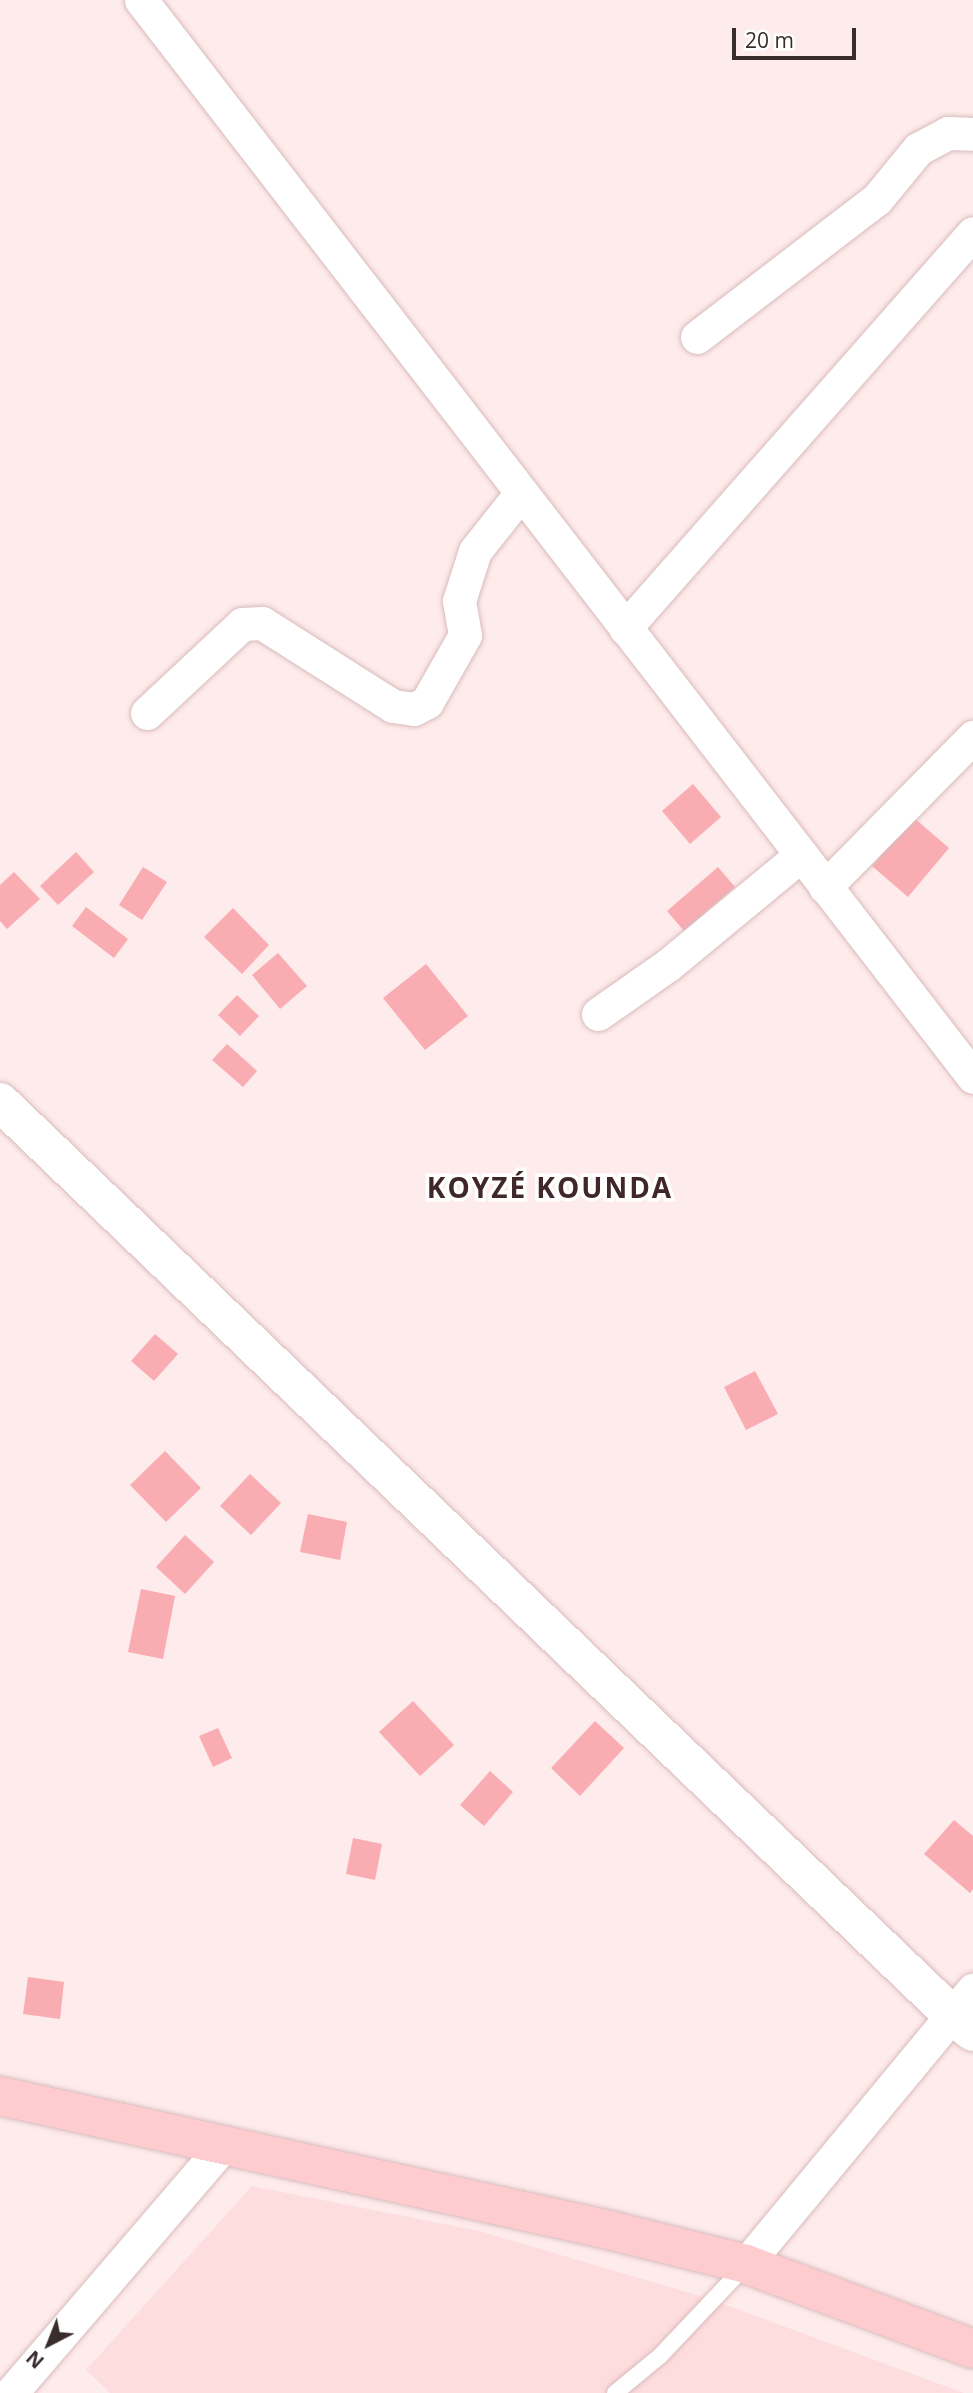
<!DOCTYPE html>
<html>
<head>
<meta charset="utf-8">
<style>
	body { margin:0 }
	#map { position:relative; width:973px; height:2393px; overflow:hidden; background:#feebeb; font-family:"Open Sans",sans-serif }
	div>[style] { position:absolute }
	.built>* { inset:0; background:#fedddf }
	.building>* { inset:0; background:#f9acb2 }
	.roads { filter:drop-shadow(0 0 2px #d9bbbc) drop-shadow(0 0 2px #d9bbbc) }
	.service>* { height:16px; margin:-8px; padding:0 8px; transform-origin:8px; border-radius:8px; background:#fff }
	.minor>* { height:33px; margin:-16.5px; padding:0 16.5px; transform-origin:16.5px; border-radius:16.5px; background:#fff }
	.tertiary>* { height:38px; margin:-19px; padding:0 19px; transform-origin:19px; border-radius:19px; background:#fff }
	.primary>* { height:38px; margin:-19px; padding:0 19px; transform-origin:19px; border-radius:19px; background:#fecbcf }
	span { translate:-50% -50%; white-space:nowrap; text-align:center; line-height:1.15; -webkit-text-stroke:7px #fff; paint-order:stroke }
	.district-label { font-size:28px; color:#40282a; font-weight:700; letter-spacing:2px }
	.north { position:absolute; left:14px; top:2309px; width:70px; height:70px; -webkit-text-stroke:5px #fff; paint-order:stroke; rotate:222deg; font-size:19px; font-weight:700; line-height:28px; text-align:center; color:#382c2c }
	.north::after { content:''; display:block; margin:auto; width:24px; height:32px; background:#382c2c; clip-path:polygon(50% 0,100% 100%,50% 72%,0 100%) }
	.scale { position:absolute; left:732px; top:28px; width:124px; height:32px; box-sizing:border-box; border:4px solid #382c2c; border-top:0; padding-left:9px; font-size:21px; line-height:24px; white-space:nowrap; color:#382c2c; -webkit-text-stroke:5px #fff; paint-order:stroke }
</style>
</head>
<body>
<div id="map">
	<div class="built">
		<div style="clip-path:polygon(252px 2186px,479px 2231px,710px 2299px,964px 2393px,110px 2393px,86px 2370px)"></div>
	</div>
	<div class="building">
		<div style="clip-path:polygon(693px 784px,721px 817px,690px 844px,662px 811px)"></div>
		<div style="clip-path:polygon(913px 817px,949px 848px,908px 897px,872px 866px)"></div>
		<div style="clip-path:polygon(76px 852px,94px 872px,58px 905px,40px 886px)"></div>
		<div style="clip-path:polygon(143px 867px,167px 882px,142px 920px,119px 905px)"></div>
		<div style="clip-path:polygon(718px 867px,735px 887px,684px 931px,667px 911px)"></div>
		<div style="clip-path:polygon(14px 872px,40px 899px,7px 929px,0 921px,0 885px)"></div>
		<div style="clip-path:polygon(86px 907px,128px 939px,114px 958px,72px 926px)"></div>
		<div style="clip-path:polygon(233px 908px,269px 945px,242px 974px,204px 937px)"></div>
		<div style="clip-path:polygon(278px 953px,307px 986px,280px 1009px,252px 975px)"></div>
		<div style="clip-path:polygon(426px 964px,468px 1016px,425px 1050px,383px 998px)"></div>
		<div style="clip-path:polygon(237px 995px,259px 1016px,240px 1036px,218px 1015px)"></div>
		<div style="clip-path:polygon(227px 1044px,257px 1071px,243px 1087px,212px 1060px)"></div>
		<div style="clip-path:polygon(155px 1334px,178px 1354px,154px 1381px,131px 1361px)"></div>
		<div style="clip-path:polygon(755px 1371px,778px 1414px,746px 1430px,724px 1387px)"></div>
		<div style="clip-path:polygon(165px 1451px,201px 1488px,166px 1522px,130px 1485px)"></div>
		<div style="clip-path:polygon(250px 1474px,281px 1503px,251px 1535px,220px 1506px)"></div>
		<div style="clip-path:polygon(308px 1514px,347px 1522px,340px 1560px,300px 1552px)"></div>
		<div style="clip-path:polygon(185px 1535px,214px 1562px,185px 1594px,156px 1567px)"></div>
		<div style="clip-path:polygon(141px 1589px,175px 1596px,163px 1659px,128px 1652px)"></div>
		<div style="clip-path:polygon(413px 1701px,454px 1745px,420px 1776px,379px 1732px)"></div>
		<div style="clip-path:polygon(595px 1721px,624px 1748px,580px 1796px,551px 1768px)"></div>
		<div style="clip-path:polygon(218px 1728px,232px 1758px,213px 1767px,199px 1736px)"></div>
		<div style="clip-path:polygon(490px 1771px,513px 1792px,484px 1826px,460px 1805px)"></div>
		<div style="clip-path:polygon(954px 1820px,973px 1836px,973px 1889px,970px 1893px,924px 1854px)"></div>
		<div style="clip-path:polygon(353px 1838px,382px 1844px,375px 1880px,346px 1874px)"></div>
		<div style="clip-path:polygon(28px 1977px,64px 1982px,60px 2019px,23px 2014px)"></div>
	</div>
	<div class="roads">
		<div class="service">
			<div style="left:615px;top:2393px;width:58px;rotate:-39.4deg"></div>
			<div style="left:660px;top:2356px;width:125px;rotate:-46.6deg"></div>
		</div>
		<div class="minor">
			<div style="left:141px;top:0;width:1361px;rotate:52.31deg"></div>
			<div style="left:697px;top:337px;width:227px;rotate:-37.5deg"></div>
			<div style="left:877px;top:199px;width:65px;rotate:-50.6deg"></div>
			<div style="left:918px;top:149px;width:34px;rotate:-28deg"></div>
			<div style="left:948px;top:133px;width:25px;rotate:2deg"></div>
			<div style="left:625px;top:628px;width:526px;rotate:-48.62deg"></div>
			<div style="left:147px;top:713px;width:130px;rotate:-43.1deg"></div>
			<div style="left:242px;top:624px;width:20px;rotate:-3deg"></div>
			<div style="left:262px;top:623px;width:155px;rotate:32.4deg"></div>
			<div style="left:393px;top:706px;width:21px;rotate:8deg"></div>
			<div style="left:414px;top:709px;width:15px;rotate:-28deg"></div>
			<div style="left:427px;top:702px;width:77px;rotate:-60.4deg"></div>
			<div style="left:465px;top:635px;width:35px;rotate:-100deg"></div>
			<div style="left:459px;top:601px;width:52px;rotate:-72.3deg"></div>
			<div style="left:475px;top:551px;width:74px;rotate:-51.6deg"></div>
			<div style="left:825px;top:887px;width:211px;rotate:-45.4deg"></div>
			<div style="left:598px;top:1014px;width:85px;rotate:-35deg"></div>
			<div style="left:668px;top:965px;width:173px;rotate:-39.6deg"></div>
			<div style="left:746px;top:2264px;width:356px;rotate:-50.4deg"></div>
			<div style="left:11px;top:2393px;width:326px;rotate:-49.4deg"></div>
		</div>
		<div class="tertiary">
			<div style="left:0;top:1102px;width:1319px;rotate:43.8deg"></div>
			<div style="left:952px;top:2015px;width:27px;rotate:39deg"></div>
		</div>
		<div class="primary">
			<div style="left:0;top:2096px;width:619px;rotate:12.4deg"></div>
			<div style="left:605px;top:2229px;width:145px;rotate:13.9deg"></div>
			<div style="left:746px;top:2264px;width:242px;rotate:20.5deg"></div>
		</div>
	</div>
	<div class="district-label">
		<span style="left:550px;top:1187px">KOYZÉ KOUNDA</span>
	</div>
	<div class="north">N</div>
	<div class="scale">20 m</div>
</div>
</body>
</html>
